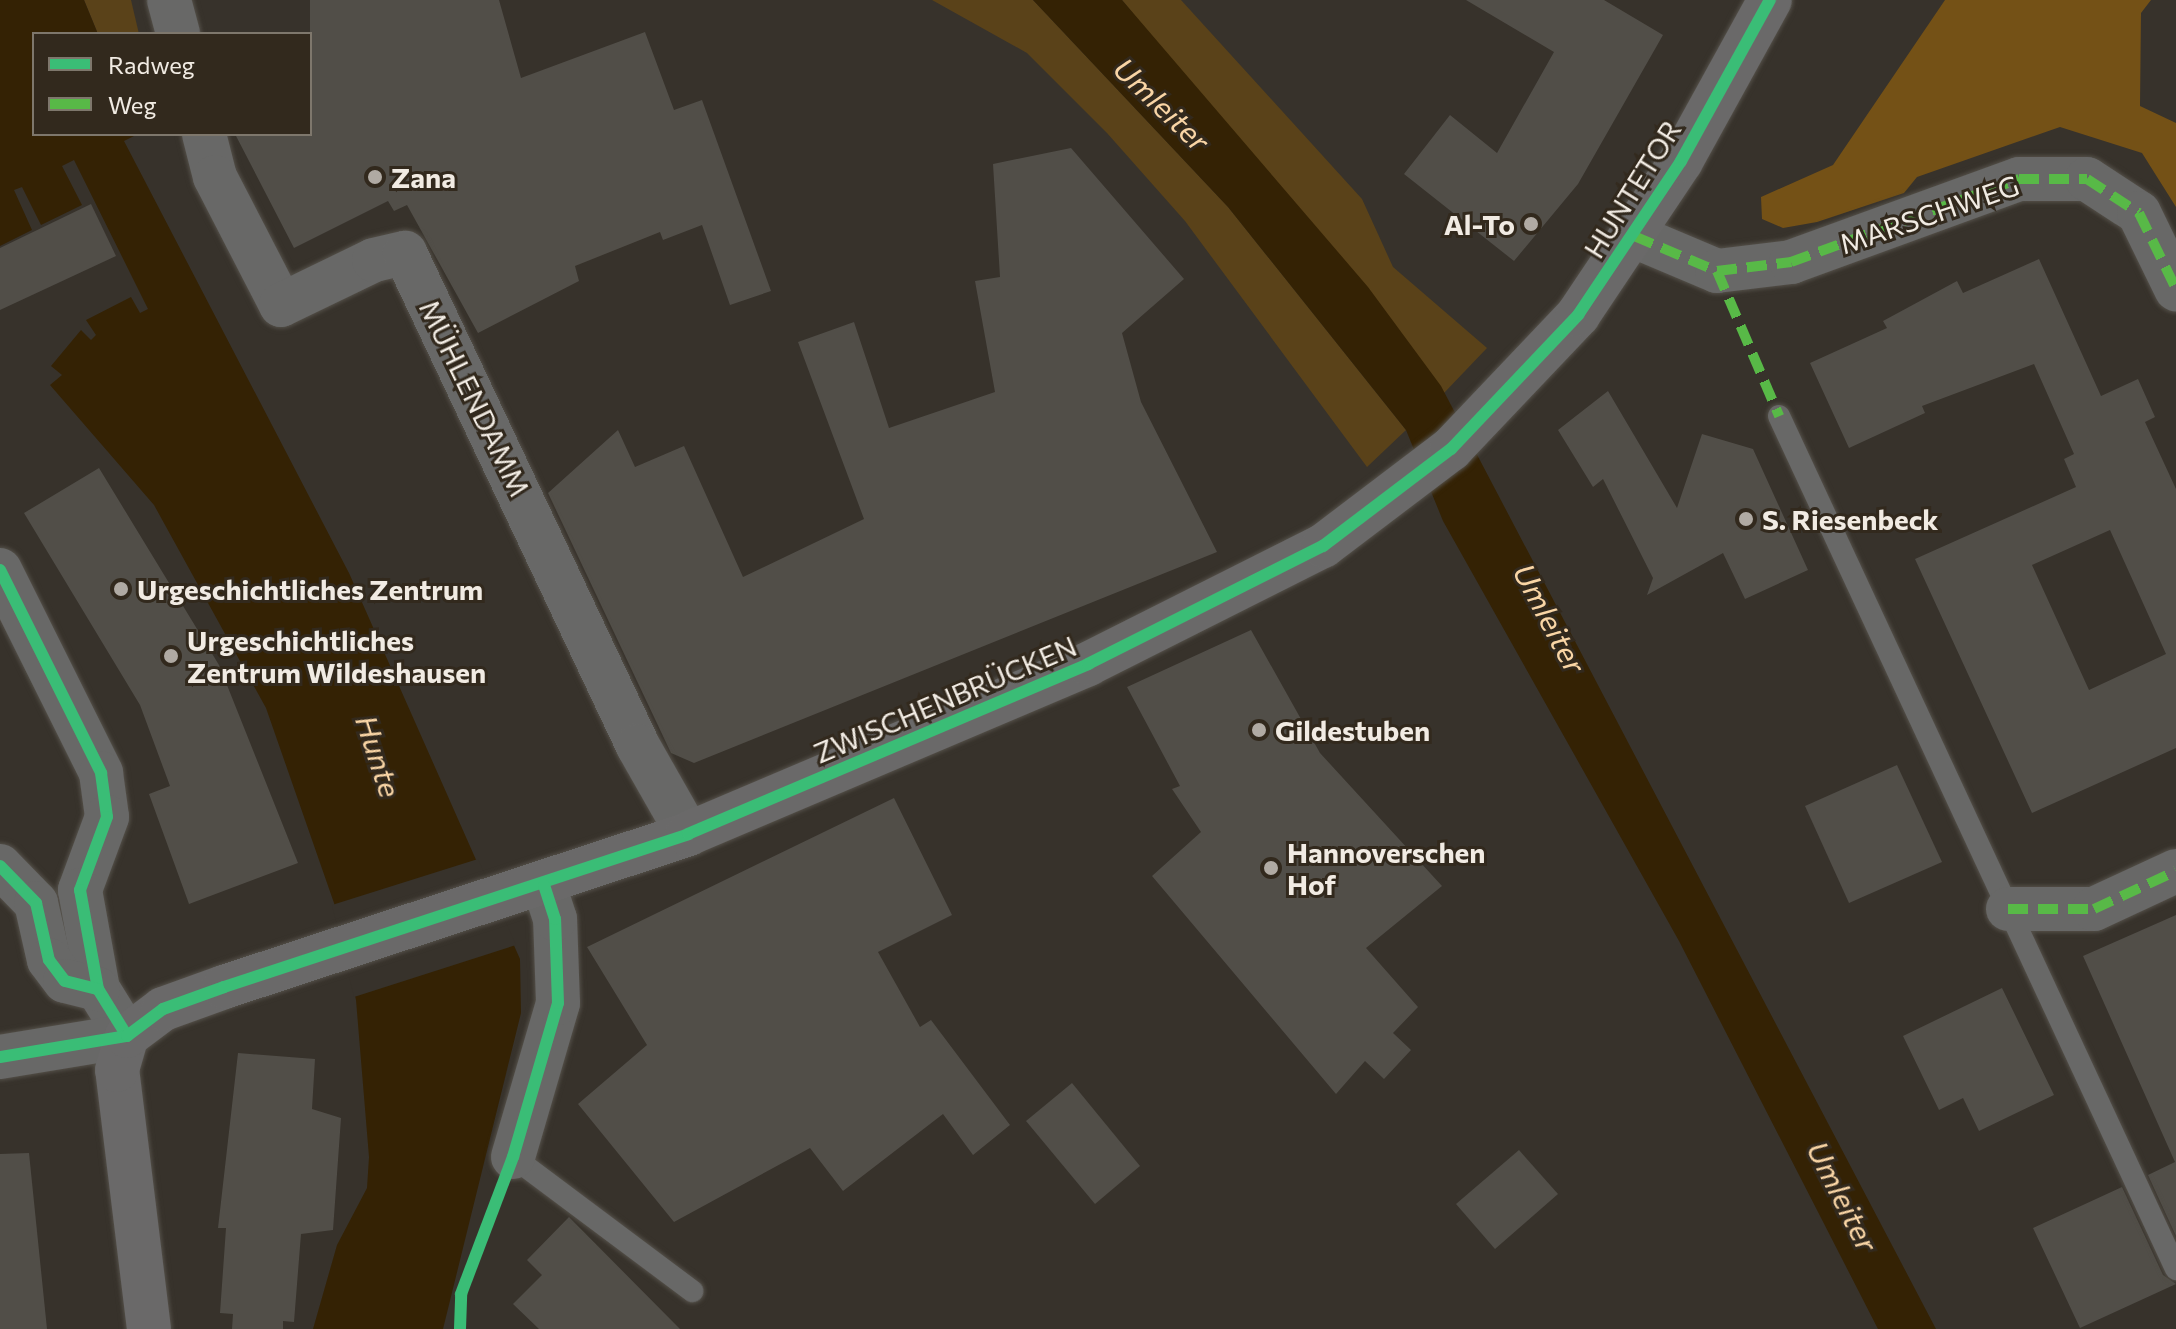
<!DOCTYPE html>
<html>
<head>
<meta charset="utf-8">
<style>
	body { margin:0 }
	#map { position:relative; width:2176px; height:1329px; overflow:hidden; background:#37322b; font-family:Commissioner,sans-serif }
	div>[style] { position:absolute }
	.green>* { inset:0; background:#5a4219 }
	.forest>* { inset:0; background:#745116 }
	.water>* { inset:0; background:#342204 }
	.pier>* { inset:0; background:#37322b }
	.building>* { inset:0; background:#514e48 }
	.roads { filter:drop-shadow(0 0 2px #545049) drop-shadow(0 0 2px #545049) }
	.lane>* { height:22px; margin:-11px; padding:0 11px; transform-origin:11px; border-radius:11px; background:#686867 }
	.street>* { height:44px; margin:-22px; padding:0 22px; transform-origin:22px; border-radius:22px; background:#686867 }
	.secondary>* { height:44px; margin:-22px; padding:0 22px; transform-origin:22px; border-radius:22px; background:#6a6969 }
	.quiet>* { height:10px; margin-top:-5px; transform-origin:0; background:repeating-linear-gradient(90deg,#58b947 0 20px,transparent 0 30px) }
	.cycleway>* { height:12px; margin:-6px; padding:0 6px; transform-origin:6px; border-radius:6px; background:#3abd76 }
	.dots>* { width:22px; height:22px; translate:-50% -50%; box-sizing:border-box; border:4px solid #32291d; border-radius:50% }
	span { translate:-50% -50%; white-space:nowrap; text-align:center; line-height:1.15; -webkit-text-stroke:6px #32291d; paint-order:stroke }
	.poi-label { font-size:28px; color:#f1ebe3; font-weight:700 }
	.left { translate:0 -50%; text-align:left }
	.right { translate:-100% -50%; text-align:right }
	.street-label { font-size:28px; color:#f1ebe3 }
	.water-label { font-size:30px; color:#f9d5a5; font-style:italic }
	.legend { position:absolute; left:32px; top:32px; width:280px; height:104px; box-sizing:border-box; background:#32291d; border:2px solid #7e776c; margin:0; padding:10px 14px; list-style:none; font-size:24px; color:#f1ebe3 }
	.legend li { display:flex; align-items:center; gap:16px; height:40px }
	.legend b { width:40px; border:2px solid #7e776c }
</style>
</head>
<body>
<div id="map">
	<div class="green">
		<div style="clip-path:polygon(84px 0,131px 0,139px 34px,98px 34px)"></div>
		<div style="clip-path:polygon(932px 0,1033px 0,1228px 207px,1406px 430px,1367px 467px,1185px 221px,1107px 133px,1027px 53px)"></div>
		<div style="clip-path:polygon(1122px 0,1181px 0,1362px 199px,1393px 267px,1487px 348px,1444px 393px)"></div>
	</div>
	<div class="forest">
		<div style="clip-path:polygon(1945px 0,2151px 0,2141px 13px,2140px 106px,2176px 123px,2176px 207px,2142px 153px,2060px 127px,1917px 177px,1904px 193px,1817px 222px,1783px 228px,1762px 219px,1761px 197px,1833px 165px)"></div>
	</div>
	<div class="water">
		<div style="clip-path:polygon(0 0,84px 0,98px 34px,34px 34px,34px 134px,138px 134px,124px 141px,349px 573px,520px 959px,521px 1013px,443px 1329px,313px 1329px,337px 1245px,367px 1188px,369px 1157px,356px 1000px,334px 903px,266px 708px,154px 505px,50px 385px,62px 375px,51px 366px,81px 330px,91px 340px,96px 335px,86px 320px,131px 297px,140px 313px,148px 309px,74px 160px,62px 166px,82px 205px,41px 225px,22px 187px,14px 190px,32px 230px,0 246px)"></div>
		<div style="clip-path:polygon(1033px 0,1122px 0,1368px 287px,1441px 386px,1936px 1329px,1878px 1329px,1679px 941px,1443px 521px,1406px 430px,1228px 207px)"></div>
	</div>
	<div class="pier">
		<div style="clip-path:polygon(478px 859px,516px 945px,354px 997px,332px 905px)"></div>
	</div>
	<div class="building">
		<div style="clip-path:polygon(310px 0,499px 0,521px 78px,645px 32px,674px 110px,702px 100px,771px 291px,730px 305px,702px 225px,663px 240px,660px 232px,575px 266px,579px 281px,478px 333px,407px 205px,394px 211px,388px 201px,294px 248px,235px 134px,310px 134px)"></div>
		<div style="clip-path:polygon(1466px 0,1604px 0,1663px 35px,1578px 184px,1514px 261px,1404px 174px,1450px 115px,1497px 153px,1554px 52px)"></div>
		<div style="clip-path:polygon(1071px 148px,1184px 279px,1122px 333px,1141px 402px,1217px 552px,694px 763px,671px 753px,548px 493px,618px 430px,635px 467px,684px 446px,743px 577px,864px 519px,798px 342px,854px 322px,889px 428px,995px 392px,975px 281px,1000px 277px,993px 164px)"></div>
		<div style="clip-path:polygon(91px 204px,116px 256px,0 310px,0 248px)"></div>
		<div style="clip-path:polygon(evenodd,2039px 259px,2101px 396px,2138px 379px,2155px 417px,2145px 422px,2176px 489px,2176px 748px,2032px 813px,1915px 559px,2076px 487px,2064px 459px,2074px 454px,2034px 364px,1922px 406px,1925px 413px,1849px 448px,1810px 363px,1887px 328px,1883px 321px,1957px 281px,1963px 293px,2039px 259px,2110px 530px,2166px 654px,2089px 690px,2032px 565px,2110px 530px)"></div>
		<div style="clip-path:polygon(1608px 391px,1677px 508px,1702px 434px,1753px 449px,1808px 570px,1745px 599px,1723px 553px,1647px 595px,1653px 578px,1603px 479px,1593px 487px,1558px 430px)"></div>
		<div style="clip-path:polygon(99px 468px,219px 665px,298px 863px,189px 904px,149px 794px,170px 786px,140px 705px,24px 513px)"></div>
		<div style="clip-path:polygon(1251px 630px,1320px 753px,1442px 886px,1366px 948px,1418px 1007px,1393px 1033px,1411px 1050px,1384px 1079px,1365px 1061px,1336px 1094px,1152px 876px,1201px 832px,1172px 789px,1180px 786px,1127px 687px)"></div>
		<div style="clip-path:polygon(1897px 765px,1942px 862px,1849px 903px,1805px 806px)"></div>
		<div style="clip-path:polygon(894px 798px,952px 915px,878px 952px,920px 1027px,931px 1020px,1010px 1125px,973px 1155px,943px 1114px,843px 1191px,810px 1148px,674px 1222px,578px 1104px,647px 1045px,587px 947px)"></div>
		<div style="clip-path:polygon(2176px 915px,2176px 1236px,2148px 1175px,2175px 1162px,2083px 956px)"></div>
		<div style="clip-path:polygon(2002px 988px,2054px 1095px,1979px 1131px,1963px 1098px,1939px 1110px,1903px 1036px)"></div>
		<div style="clip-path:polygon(238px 1053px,315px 1059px,312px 1109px,341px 1118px,333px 1230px,301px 1234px,294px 1322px,283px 1321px,283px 1329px,232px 1329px,233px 1314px,220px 1313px,226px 1228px,218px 1228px)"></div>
		<div style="clip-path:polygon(1072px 1083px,1140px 1166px,1095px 1204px,1026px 1121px)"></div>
		<div style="clip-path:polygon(1519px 1150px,1558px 1194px,1495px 1249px,1456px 1204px)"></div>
		<div style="clip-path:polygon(29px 1153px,47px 1329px,0 1329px,0 1154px)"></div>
		<div style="clip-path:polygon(2122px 1187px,2163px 1275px,2176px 1284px,2080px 1328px,2033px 1228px)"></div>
		<div style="clip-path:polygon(569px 1217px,680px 1329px,539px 1329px,513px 1304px,542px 1275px,527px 1260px)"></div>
	</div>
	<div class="roads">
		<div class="lane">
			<div style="left:1779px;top:416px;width:941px;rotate:65.04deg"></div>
			<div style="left:513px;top:1157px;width:224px;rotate:36.8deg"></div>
		</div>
		<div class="street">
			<div style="left:169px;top:0;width:35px;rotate:75deg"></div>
			<div style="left:204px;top:134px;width:44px;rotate:75.7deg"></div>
			<div style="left:215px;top:177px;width:144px;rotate:62.7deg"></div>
			<div style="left:281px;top:305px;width:103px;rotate:-25.8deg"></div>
			<div style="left:374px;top:260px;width:32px;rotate:-13deg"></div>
			<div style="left:405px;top:253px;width:545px;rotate:64.7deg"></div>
			<div style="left:638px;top:746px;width:101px;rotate:60.4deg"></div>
			<div style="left:1634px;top:236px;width:90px;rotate:22.9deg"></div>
			<div style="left:1717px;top:271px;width:75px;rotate:-6.9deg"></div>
			<div style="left:1791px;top:262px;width:243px;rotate:-20deg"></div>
			<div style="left:2019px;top:179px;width:68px"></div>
			<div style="left:2087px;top:179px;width:62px;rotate:33.2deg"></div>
			<div style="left:2139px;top:213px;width:85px;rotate:64deg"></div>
			<div style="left:0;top:570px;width:227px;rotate:63.5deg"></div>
			<div style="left:101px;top:773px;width:44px;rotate:82.2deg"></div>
			<div style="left:107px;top:817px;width:78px;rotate:110.3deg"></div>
			<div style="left:80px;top:890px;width:101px;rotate:79.7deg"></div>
			<div style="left:98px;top:989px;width:55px;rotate:58.3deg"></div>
			<div style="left:127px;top:1036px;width:129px;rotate:170.6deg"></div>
			<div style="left:0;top:866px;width:52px;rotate:45.8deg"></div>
			<div style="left:36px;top:903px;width:58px;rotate:77.2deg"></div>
			<div style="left:49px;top:960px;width:26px;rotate:53deg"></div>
			<div style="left:65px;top:981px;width:34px;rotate:14deg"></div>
			<div style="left:2008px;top:909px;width:86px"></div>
			<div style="left:2094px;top:909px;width:90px;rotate:-24.9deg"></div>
			<div style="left:513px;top:1157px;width:160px;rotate:-73.7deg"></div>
			<div style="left:558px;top:1003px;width:84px;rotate:-92deg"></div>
			<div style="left:555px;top:919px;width:35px;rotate:-108deg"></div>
		</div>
		<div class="secondary">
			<div style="left:149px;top:1329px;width:261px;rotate:-97deg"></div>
			<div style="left:117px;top:1070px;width:35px;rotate:-74deg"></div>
			<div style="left:127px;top:1036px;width:45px;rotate:-36.9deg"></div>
			<div style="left:163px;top:1009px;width:65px;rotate:-19.8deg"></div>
			<div style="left:224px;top:987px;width:489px;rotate:-18.2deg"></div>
			<div style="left:688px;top:834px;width:435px;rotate:-23deg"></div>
			<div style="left:1088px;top:664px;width:263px;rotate:-26.7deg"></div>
			<div style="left:1323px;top:546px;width:161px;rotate:-37.2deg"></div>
			<div style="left:1451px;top:449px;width:185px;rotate:-46.5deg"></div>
			<div style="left:1578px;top:315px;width:185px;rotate:-56.2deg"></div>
			<div style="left:1681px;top:161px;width:184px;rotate:-61.1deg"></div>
		</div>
	</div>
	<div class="quiet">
		<div style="left:1634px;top:236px;width:90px;rotate:22.9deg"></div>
		<div style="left:1717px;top:271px;width:75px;rotate:-6.9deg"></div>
		<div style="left:1791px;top:262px;width:243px;rotate:-20deg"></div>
		<div style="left:2019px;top:179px;width:68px"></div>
		<div style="left:2087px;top:179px;width:62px;rotate:33.2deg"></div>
		<div style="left:2139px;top:213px;width:85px;rotate:64deg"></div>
		<div style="left:1717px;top:271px;width:158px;rotate:66.8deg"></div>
		<div style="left:2008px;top:909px;width:86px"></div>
		<div style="left:2094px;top:909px;width:90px;rotate:-24.9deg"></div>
	</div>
	<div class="cycleway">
		<div style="left:0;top:570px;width:227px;rotate:63.5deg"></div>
		<div style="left:101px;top:773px;width:44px;rotate:82.2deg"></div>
		<div style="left:107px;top:817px;width:78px;rotate:110.3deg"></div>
		<div style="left:80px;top:890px;width:101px;rotate:79.7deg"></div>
		<div style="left:98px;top:989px;width:55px;rotate:58.3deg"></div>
		<div style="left:0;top:866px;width:52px;rotate:45.8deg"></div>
		<div style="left:36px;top:903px;width:58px;rotate:77.2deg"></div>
		<div style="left:49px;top:960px;width:26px;rotate:53deg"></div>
		<div style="left:65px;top:981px;width:34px;rotate:14deg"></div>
		<div style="left:0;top:1057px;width:129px;rotate:-9.4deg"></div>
		<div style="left:127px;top:1036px;width:45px;rotate:-36.9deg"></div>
		<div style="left:163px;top:1009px;width:65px;rotate:-19.8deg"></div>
		<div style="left:224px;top:987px;width:489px;rotate:-18.2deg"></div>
		<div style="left:688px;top:834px;width:435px;rotate:-23deg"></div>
		<div style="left:1088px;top:664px;width:263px;rotate:-26.7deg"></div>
		<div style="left:1323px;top:546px;width:161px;rotate:-37.2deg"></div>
		<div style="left:1451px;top:449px;width:185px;rotate:-46.5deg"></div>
		<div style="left:1578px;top:315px;width:185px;rotate:-56.2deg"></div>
		<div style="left:1681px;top:161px;width:184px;rotate:-61.1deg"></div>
		<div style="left:460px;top:1329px;width:35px;rotate:-88deg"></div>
		<div style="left:461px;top:1294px;width:147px;rotate:-69.2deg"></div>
		<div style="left:513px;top:1157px;width:160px;rotate:-73.7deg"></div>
		<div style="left:558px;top:1003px;width:84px;rotate:-92deg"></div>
		<div style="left:555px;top:919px;width:35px;rotate:-108deg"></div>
	</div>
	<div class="dots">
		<div style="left:375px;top:177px;background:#b0aaa3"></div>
		<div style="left:1531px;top:224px;background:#b0aaa3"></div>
		<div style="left:1746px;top:519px;background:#b0aaa3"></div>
		<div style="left:121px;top:589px;background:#b0aaa3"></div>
		<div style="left:171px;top:656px;background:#b0aaa3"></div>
		<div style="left:1259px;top:730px;background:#b0aaa3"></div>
		<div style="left:1271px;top:868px;background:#b0aaa3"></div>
	</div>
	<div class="poi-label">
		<span class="left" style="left:391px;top:177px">Zana</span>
		<span class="right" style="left:1515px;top:224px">Al-To</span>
		<span class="left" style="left:1762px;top:519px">S. Riesenbeck</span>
		<span class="left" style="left:137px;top:589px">Urgeschichtliches Zentrum</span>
		<span class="left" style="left:187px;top:656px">Urgeschichtliches<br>Zentrum Wildeshausen</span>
		<span class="left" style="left:1275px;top:730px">Gildestuben</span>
		<span class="left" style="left:1287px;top:868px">Hannoverschen<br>Hof</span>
	</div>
	<div class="street-label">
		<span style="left:1632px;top:189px;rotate:-58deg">HUNTETOR</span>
		<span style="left:1929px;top:214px;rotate:-19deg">MARSCHWEG</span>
		<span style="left:475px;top:398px;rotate:64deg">MÜHLENDAMM</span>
		<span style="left:945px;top:699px;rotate:-23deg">ZWISCHENBRÜCKEN</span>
	</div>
	<div class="water-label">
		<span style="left:1162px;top:104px;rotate:44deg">Umleiter</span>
		<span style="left:1550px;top:618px;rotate:62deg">Umleiter</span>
		<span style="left:379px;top:756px;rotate:72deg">Hunte</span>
		<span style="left:1843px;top:1196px;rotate:63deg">Umleiter</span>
	</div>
	<ul class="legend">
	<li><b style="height:10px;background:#3abd76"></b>Radweg</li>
	<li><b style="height:10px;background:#58b947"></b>Weg</li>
	</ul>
</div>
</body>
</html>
